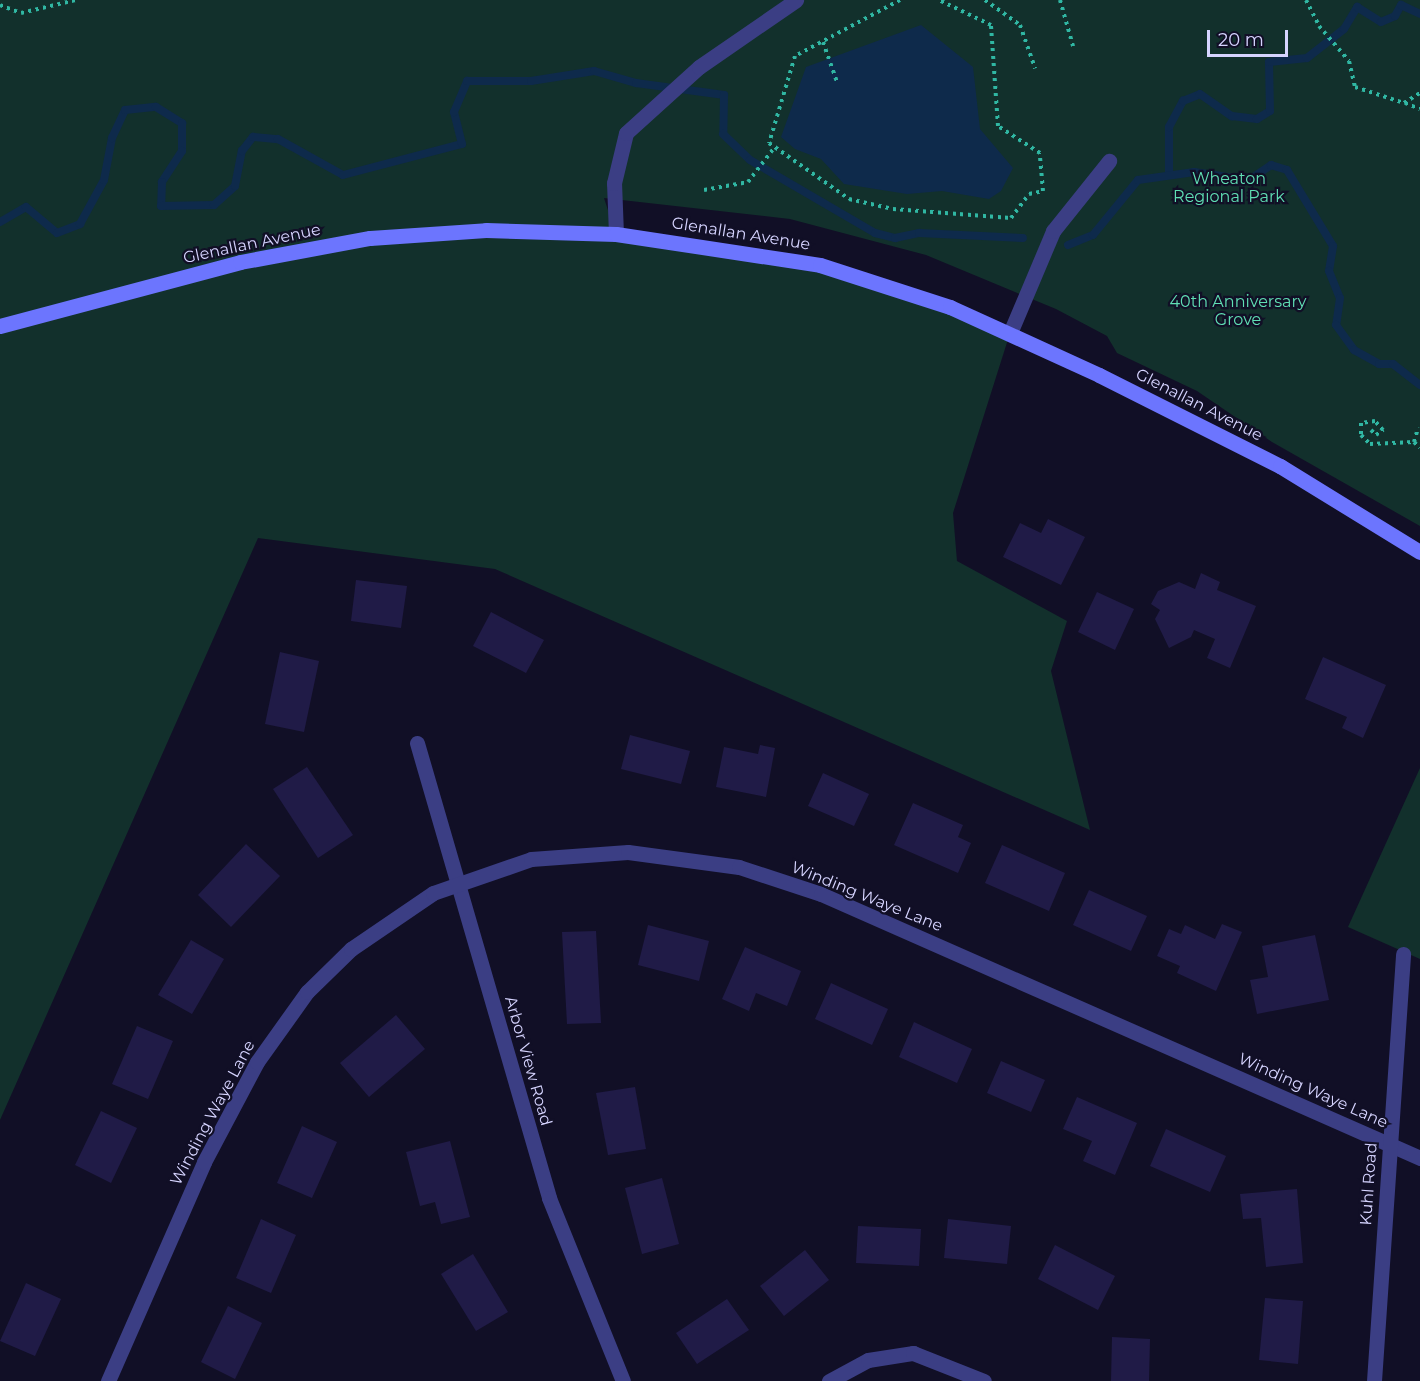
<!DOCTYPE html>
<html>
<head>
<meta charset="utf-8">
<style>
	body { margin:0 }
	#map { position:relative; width:1420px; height:1381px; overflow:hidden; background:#110f26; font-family:Montserrat,sans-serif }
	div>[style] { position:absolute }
	.green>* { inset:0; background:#12302c }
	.water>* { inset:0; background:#0e2a4b }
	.stream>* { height:8px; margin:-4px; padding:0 4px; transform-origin:4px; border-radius:4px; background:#0e2a4b }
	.building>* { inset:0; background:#201b47 }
	.path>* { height:4px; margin-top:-2px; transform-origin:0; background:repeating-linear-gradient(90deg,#30b7a3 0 3px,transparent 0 7.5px) }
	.lane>* { height:15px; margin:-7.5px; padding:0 7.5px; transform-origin:7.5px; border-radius:7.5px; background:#3b3e84 }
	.street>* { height:15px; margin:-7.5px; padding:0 7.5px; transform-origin:7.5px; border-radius:7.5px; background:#3b3e84 }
	.secondary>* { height:15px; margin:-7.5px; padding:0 7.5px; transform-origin:7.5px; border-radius:7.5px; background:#6c75fe }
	span { translate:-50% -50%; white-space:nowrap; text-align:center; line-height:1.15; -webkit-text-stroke:4.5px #110f26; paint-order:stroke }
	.park-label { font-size:16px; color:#60dfb4 }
	.street-label { font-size:16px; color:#d6d4ff }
	.scale { position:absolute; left:1207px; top:30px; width:81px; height:27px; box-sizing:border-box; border:3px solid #d6d4ff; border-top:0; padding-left:8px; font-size:18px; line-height:21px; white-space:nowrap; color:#d6d4ff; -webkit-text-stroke:4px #110f26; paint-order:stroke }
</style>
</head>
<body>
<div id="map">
	<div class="green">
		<div style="clip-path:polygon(0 0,1420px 0,1420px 526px,1272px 442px,1197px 391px,1117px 353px,1107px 336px,1056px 309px,926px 255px,790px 219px,604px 198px,616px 234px,820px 265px,1010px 333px,953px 513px,957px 561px,1067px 621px,1051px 671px,1090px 830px,495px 569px,258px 538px,0 1120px)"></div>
		<div style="clip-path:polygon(1420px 768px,1420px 959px,1348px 927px)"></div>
	</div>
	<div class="water">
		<div style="clip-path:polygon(921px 25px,973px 67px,980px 129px,1013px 168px,1001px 191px,989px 199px,942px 191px,907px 194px,844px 184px,821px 159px,795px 149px,781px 137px,806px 67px)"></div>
	</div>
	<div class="stream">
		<div style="left:1169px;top:174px;width:47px;rotate:-90deg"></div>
		<div style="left:1169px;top:127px;width:30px;rotate:-62deg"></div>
		<div style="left:1183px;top:101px;width:18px;rotate:-22deg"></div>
		<div style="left:1200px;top:94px;width:39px;rotate:35deg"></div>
		<div style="left:1232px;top:116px;width:25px;rotate:7deg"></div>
		<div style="left:1257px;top:119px;width:15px;rotate:-32deg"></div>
		<div style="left:1270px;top:111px;width:49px;rotate:-91.2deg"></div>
		<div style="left:1269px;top:62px;width:38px;rotate:-6deg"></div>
		<div style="left:1307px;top:58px;width:47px;rotate:-38.1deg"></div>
		<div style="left:1344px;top:29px;width:26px;rotate:-59deg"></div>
		<div style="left:1357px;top:7px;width:28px;rotate:32deg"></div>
		<div style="left:1381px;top:22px;width:15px;rotate:-23deg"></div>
		<div style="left:1395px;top:16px;width:13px;rotate:-61deg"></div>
		<div style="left:1401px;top:5px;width:21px;rotate:25deg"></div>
		<div style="left:0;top:222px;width:30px;rotate:-30deg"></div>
		<div style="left:26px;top:207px;width:40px;rotate:40deg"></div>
		<div style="left:57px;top:233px;width:25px;rotate:-21deg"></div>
		<div style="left:80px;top:224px;width:50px;rotate:-61.4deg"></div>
		<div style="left:104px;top:180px;width:43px;rotate:-79.2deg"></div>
		<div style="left:112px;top:138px;width:31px;rotate:-65deg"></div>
		<div style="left:125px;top:110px;width:31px;rotate:-6deg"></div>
		<div style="left:156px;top:107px;width:31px;rotate:32deg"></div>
		<div style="left:182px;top:123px;width:28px;rotate:90deg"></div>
		<div style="left:182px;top:151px;width:37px;rotate:123deg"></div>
		<div style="left:162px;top:182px;width:24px;rotate:92deg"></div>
		<div style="left:161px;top:206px;width:53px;rotate:-1.1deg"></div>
		<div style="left:214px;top:205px;width:28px;rotate:-42deg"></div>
		<div style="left:235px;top:186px;width:36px;rotate:-79deg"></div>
		<div style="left:242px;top:151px;width:18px;rotate:-52deg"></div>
		<div style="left:253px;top:137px;width:25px;rotate:5deg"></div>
		<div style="left:278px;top:139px;width:74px;rotate:29deg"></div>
		<div style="left:343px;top:175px;width:123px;rotate:-14.6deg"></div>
		<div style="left:462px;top:144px;width:33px;rotate:-104deg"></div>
		<div style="left:454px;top:112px;width:34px;rotate:-67deg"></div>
		<div style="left:467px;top:81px;width:64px"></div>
		<div style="left:531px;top:81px;width:64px;rotate:-9deg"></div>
		<div style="left:594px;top:71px;width:44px;rotate:15.9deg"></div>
		<div style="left:636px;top:83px;width:89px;rotate:7.8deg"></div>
		<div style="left:724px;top:95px;width:39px;rotate:91deg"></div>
		<div style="left:723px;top:134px;width:37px;rotate:44deg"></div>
		<div style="left:750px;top:160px;width:145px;rotate:30.3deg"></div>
		<div style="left:875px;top:233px;width:21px;rotate:14deg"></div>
		<div style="left:895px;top:238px;width:25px;rotate:-12deg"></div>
		<div style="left:919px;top:233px;width:104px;rotate:2.8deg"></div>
		<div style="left:1068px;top:245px;width:27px;rotate:-22deg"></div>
		<div style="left:1093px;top:235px;width:71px;rotate:-50.7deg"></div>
		<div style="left:1138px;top:180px;width:57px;rotate:-8.1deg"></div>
		<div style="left:1194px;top:172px;width:56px;rotate:8.3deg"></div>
		<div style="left:1249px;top:180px;width:27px;rotate:-34deg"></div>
		<div style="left:1271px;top:165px;width:17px;rotate:17deg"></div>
		<div style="left:1287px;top:170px;width:89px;rotate:58.8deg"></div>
		<div style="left:1333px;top:246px;width:25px;rotate:99deg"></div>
		<div style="left:1329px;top:271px;width:29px;rotate:68deg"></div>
		<div style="left:1340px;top:298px;width:27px;rotate:98deg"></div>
		<div style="left:1336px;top:325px;width:31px;rotate:54deg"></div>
		<div style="left:1354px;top:350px;width:29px;rotate:29deg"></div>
		<div style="left:1379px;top:364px;width:14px"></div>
		<div style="left:1393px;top:364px;width:34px;rotate:38deg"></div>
	</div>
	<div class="building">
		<div style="clip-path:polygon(1048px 519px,1085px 537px,1061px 585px,1003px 557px,1020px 523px,1041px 533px)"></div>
		<div style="clip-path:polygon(1201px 573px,1220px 582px,1217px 590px,1256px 606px,1230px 668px,1207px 658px,1215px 639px,1194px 630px,1191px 637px,1169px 648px,1155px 619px,1160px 610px,1151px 604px,1158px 591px,1179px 582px,1195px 589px)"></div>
		<div style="clip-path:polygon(356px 580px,407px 586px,401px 628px,351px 621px)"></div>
		<div style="clip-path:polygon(1097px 592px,1134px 609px,1115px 650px,1078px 632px)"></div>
		<div style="clip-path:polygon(491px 612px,544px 640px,526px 673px,473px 646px)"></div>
		<div style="clip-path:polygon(280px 652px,319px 661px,304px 732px,265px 724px)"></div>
		<div style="clip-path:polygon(1323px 657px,1386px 685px,1363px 738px,1342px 728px,1347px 717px,1305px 699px)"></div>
		<div style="clip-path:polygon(630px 735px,690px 751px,681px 784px,621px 769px)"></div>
		<div style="clip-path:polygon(760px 745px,775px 748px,766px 797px,716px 787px,724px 747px,758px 754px)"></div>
		<div style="clip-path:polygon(307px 767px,353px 835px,318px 858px,273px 789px)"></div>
		<div style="clip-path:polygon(823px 773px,869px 794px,854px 826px,808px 806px)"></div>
		<div style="clip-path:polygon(913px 803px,963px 825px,958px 837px,971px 843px,958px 873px,894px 845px)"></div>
		<div style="clip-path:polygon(246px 844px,280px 876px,231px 927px,198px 895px)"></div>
		<div style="clip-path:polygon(1002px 845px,1065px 873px,1049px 911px,985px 883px)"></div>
		<div style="clip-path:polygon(1089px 890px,1147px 916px,1131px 951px,1073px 925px)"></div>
		<div style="clip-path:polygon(1222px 924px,1242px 932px,1216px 991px,1177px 973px,1180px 966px,1157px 956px,1169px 929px,1181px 934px,1185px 925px,1215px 939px)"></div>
		<div style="clip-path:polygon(648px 925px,709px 941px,699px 981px,638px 965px)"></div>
		<div style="clip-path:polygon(596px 931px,601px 1023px,567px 1024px,562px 932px)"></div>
		<div style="clip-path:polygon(1315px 935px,1329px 1000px,1257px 1014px,1250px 980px,1268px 977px,1262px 946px)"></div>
		<div style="clip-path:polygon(191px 940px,224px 959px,192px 1014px,158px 995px)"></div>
		<div style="clip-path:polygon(745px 947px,801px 971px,787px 1006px,756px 993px,749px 1011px,722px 999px)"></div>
		<div style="clip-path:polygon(831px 983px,888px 1009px,872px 1045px,815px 1019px)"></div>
		<div style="clip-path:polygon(396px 1015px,425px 1049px,369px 1097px,340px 1063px)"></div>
		<div style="clip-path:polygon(914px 1022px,972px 1049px,957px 1083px,899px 1057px)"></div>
		<div style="clip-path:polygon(137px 1026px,173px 1041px,148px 1099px,112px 1084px)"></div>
		<div style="clip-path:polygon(1001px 1061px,1045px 1080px,1031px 1112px,987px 1093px)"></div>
		<div style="clip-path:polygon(635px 1087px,646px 1149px,608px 1155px,596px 1093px)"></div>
		<div style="clip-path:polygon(1077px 1097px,1137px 1123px,1115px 1175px,1083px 1161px,1092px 1141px,1063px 1129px)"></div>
		<div style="clip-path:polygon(101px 1111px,137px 1128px,111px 1183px,75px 1165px)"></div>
		<div style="clip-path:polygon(302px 1126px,337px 1142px,312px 1198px,277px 1183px)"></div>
		<div style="clip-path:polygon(1166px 1129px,1226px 1156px,1210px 1192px,1150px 1166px)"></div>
		<div style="clip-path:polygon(450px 1141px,470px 1217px,441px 1224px,435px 1202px,420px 1206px,406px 1152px)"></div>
		<div style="clip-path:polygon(662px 1178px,679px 1244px,642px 1254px,625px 1188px)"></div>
		<div style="clip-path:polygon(1297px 1189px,1303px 1263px,1266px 1267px,1261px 1218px,1243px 1219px,1240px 1194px)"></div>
		<div style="clip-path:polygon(261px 1219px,296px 1235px,271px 1293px,236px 1278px)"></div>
		<div style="clip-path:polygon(948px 1219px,1011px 1226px,1007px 1264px,944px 1258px)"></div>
		<div style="clip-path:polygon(858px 1226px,921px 1229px,919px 1266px,856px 1263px)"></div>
		<div style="clip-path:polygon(1055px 1245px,1115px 1276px,1098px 1310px,1038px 1279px)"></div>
		<div style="clip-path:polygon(805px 1250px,829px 1280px,784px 1316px,760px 1286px)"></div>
		<div style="clip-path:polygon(473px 1254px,508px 1312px,476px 1331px,441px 1274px)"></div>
		<div style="clip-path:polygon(26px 1283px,61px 1299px,35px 1356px,0 1341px)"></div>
		<div style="clip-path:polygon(1265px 1298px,1303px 1301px,1298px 1364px,1259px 1360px)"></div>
		<div style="clip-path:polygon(727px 1299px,749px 1330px,697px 1364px,676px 1333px)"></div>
		<div style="clip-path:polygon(228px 1306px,262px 1323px,235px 1379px,201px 1362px)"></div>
		<div style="clip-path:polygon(1112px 1337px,1150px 1339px,1149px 1381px,1111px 1381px)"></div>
	</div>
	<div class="path">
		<div style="left:900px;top:0;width:119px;rotate:151.9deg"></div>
		<div style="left:795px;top:56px;width:91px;rotate:106.6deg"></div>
		<div style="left:769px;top:143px;width:98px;rotate:35deg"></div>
		<div style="left:849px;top:199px;width:45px;rotate:12.8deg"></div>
		<div style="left:893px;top:209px;width:118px;rotate:4.4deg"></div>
		<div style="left:1011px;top:218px;width:30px;rotate:-53deg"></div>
		<div style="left:1029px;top:194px;width:14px;rotate:-12deg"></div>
		<div style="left:1043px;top:191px;width:38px;rotate:-95deg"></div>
		<div style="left:1040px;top:153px;width:50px;rotate:-147.3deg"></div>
		<div style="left:998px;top:126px;width:101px;rotate:-94deg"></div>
		<div style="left:991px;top:25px;width:58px;rotate:-154.3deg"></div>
		<div style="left:985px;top:0;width:43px;rotate:35.5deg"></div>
		<div style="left:1020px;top:25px;width:46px;rotate:70.8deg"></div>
		<div style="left:1060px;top:0;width:48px;rotate:74.2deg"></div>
		<div style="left:1306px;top:0;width:29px;rotate:63deg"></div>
		<div style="left:1319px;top:26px;width:46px;rotate:49.4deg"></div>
		<div style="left:1349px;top:61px;width:27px;rotate:77deg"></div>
		<div style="left:1355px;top:87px;width:52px;rotate:18.1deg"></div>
		<div style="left:1404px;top:103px;width:19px;rotate:-32deg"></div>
		<div style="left:0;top:5px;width:22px;rotate:21deg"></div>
		<div style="left:21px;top:13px;width:57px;rotate:-13.3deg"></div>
		<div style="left:823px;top:42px;width:42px;rotate:70.7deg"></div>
		<div style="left:1405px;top:103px;width:16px;rotate:22deg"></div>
		<div style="left:704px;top:190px;width:45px;rotate:-10.3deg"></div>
		<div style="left:748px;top:182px;width:43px;rotate:-52.6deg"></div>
		<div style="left:1371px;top:430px;width:7px;rotate:45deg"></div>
		<div style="left:1376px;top:435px;width:9px;rotate:-36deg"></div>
		<div style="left:1383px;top:430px;width:12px;rotate:-132deg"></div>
		<div style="left:1375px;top:421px;width:14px;rotate:172deg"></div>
		<div style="left:1361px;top:423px;width:12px;rotate:90deg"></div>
		<div style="left:1361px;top:435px;width:13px;rotate:45deg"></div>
		<div style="left:1370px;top:444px;width:44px;rotate:-2.6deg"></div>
		<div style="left:1414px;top:442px;width:8px;rotate:45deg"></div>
		<div style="left:1414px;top:442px;width:15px;rotate:-74deg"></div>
	</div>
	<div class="lane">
		<div style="left:616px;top:234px;width:51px;rotate:-92.2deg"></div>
		<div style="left:614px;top:183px;width:51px;rotate:-76.5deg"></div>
		<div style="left:626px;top:133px;width:98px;rotate:-42.1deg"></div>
		<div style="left:699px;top:67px;width:118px;rotate:-34.6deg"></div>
		<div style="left:1010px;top:333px;width:111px;rotate:-67.1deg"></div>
		<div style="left:1053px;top:231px;width:90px;rotate:-51.3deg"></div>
	</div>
	<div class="street">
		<div style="left:417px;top:743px;width:474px;rotate:73.8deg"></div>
		<div style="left:549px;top:1198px;width:197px;rotate:68deg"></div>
		<div style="left:108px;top:1381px;width:239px;rotate:-66.3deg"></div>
		<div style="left:204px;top:1162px;width:113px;rotate:-62.1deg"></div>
		<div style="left:257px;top:1062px;width:86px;rotate:-54.5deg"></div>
		<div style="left:307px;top:992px;width:62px;rotate:-44.3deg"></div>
		<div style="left:351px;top:949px;width:99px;rotate:-34.3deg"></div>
		<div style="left:433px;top:893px;width:104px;rotate:-19.1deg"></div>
		<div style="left:531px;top:859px;width:97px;rotate:-4.1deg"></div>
		<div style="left:628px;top:852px;width:112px;rotate:7.7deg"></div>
		<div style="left:739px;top:867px;width:86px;rotate:18.2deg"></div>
		<div style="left:821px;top:894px;width:655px;rotate:23.78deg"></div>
		<div style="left:829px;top:1381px;width:44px;rotate:-28.3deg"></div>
		<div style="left:868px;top:1360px;width:46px;rotate:-8.8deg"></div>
		<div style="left:913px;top:1353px;width:76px;rotate:21.5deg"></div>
		<div style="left:1374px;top:1381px;width:428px;rotate:-86.1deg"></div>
	</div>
	<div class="secondary">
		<div style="left:0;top:326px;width:248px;rotate:-14.9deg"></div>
		<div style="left:240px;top:262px;width:132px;rotate:-10.5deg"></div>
		<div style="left:370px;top:238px;width:116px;rotate:-3.9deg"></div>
		<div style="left:486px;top:230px;width:130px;rotate:1.8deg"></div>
		<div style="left:616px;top:234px;width:206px;rotate:8.6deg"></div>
		<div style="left:820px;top:265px;width:137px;rotate:17.9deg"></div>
		<div style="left:950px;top:307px;width:164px;rotate:24.5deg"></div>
		<div style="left:1099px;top:375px;width:203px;rotate:26.7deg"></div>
		<div style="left:1280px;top:466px;width:164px;rotate:31.6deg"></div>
	</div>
	<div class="park-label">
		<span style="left:1229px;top:188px">Wheaton<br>Regional Park</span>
		<span style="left:1238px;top:311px">40th Anniversary<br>Grove</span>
	</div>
	<div class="street-label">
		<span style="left:741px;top:234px;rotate:9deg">Glenallan Avenue</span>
		<span style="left:252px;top:244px;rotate:-12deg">Glenallan Avenue</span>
		<span style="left:1199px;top:405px;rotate:27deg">Glenallan Avenue</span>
		<span style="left:867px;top:897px;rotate:22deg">Winding Waye Lane</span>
		<span style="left:528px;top:1061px;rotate:74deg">Arbor View Road</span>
		<span style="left:1313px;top:1091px;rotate:24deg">Winding Waye Lane</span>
		<span style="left:213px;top:1113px;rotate:-62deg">Winding Waye Lane</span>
		<span style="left:1369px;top:1184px;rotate:-86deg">Kuhl Road</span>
	</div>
	<div class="scale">20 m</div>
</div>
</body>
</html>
